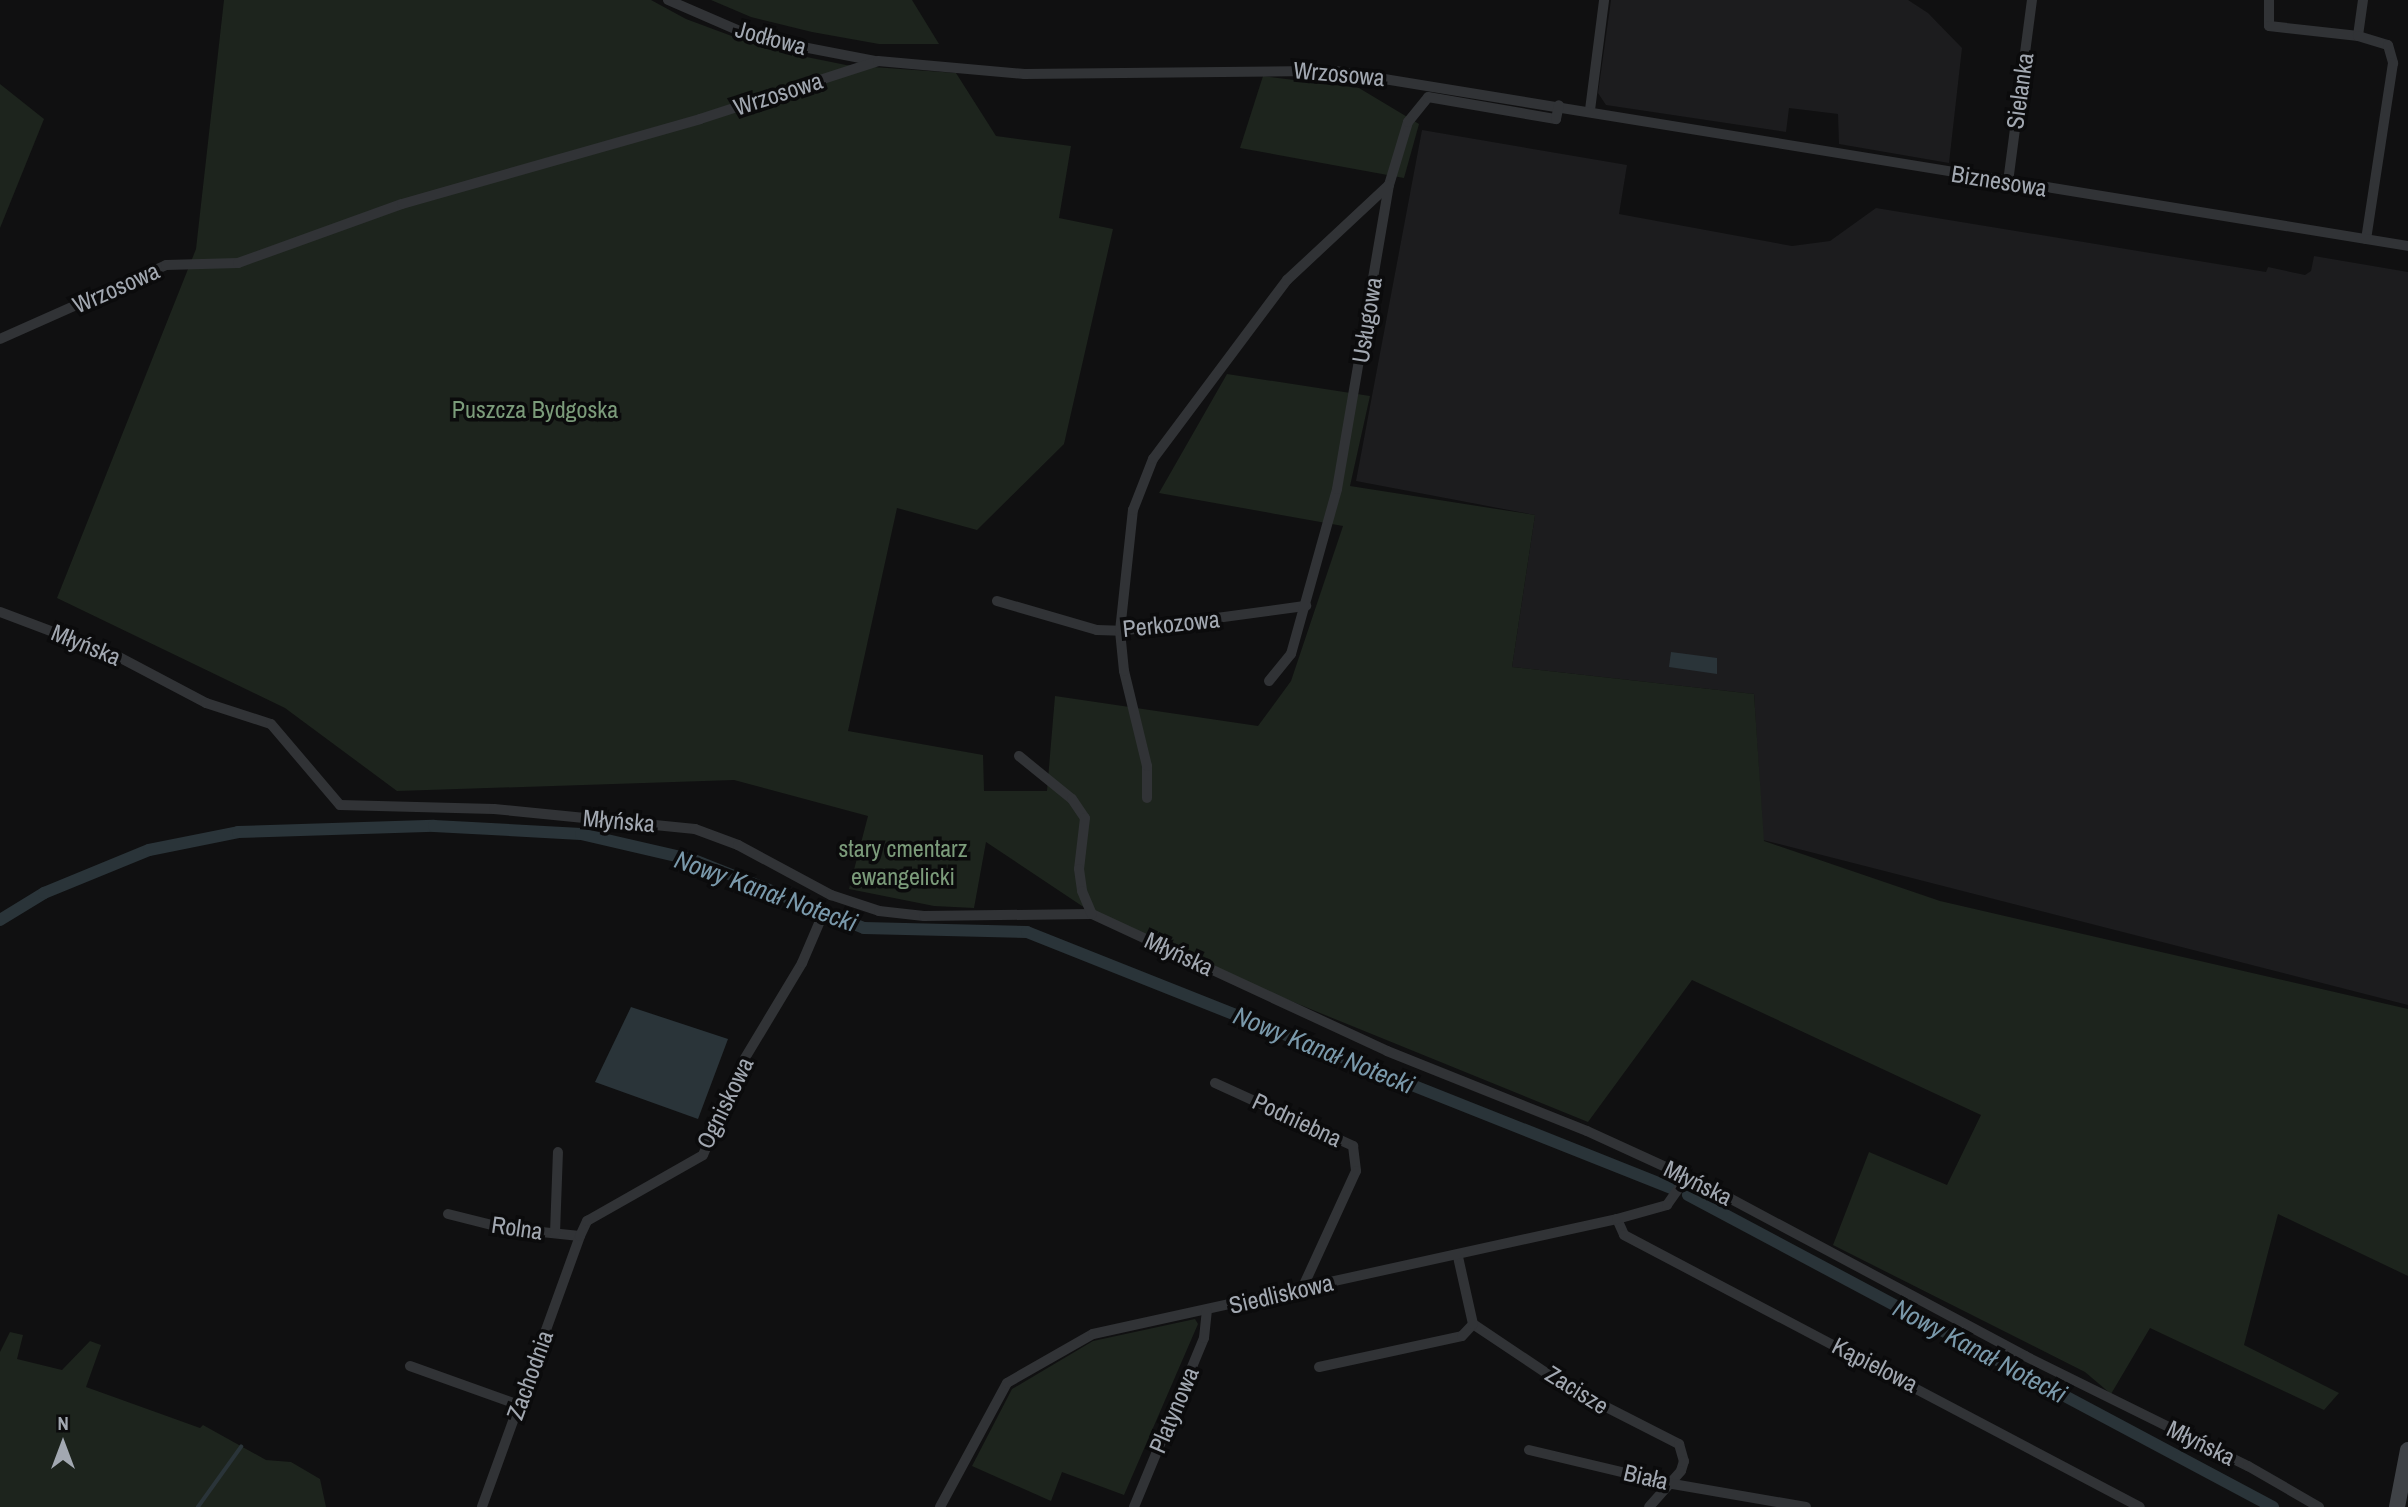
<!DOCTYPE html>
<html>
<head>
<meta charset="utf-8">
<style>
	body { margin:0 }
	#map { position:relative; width:2408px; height:1507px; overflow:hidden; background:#101011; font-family:"Archivo Narrow",sans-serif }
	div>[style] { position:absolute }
	.built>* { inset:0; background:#1c1c1e }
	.green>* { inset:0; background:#1d241d }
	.water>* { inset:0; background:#2a3439 }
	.stream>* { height:3.5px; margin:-1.75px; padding:0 1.75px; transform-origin:1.75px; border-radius:1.75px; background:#2a3439 }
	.canal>* { height:12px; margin:-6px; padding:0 6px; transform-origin:6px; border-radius:6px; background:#2a3439 }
	.street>* { height:10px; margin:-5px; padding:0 5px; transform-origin:5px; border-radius:5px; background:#313336 }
	.secondary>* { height:16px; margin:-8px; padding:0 8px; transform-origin:8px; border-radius:8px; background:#3f4246 }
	span { translate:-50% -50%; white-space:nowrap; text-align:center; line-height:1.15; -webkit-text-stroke:7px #0b0b0c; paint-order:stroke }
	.street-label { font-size:24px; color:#a2a8b1 }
	.park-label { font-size:24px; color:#7b9b7a }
	.water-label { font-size:26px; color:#7a99ab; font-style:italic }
	.north { position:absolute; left:28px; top:1409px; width:70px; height:70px; -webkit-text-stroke:5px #0b0b0c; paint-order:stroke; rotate:0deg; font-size:19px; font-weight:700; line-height:28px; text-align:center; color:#a2a8b1 }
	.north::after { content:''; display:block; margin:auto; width:24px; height:32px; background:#a2a8b1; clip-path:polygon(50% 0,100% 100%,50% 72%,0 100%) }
</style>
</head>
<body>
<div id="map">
	<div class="built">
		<div style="clip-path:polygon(1611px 0,1908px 0,1928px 13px,1962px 48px,1949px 163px,1839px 144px,1838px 114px,1789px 108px,1786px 132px,1606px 105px,1598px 93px)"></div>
		<div style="clip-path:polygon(1422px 130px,1627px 165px,1619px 214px,1792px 246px,1830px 241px,1876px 208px,2266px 272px,2268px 267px,2305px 275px,2311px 271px,2314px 256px,2408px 272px,2408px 1005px,1763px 840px,1754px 694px,1512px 667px,1535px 515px,1356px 481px)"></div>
	</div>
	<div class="green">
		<div style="clip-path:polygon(224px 0,651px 0,686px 19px,767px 49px,846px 65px,956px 73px,996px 136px,1071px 146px,1059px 218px,1113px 229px,1064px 444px,977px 530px,897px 508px,848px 731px,983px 755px,984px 791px,1047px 791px,1055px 696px,1258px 726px,1291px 681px,1343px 526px,1159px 493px,1227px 374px,1370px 396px,1350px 486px,1535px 515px,1512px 667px,1754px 694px,1764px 841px,1940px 901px,2408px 1009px,2408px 1276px,2278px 1214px,2244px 1345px,2339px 1393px,2324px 1410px,2150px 1328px,2111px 1394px,2085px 1372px,1833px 1245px,1869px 1152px,1947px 1185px,1981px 1115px,1692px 980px,1588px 1122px,1121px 932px,986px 842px,974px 908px,934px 906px,849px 889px,868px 816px,734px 780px,397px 791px,285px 708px,57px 598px,196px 249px)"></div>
		<div style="clip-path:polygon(711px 0,912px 0,939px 44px,879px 44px,812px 32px,751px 17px)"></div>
		<div style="clip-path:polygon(1263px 76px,1359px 88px,1419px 124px,1404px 178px,1240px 148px)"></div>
		<div style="clip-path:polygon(0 84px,44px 119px,0 228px)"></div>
		<div style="clip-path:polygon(1195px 1319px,1198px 1324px,1124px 1495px,1062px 1472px,1051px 1501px,972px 1466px,1012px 1389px,1093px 1341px)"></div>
		<div style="clip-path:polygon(10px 1332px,23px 1335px,17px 1359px,62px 1370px,90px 1341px,101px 1345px,86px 1387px,200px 1428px,203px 1425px,266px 1460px,291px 1462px,320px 1479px,326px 1507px,0 1507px,0 1352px)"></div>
	</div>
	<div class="water">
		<div style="clip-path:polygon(1671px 652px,1717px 658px,1717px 674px,1669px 667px)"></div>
		<div style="clip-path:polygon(631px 1007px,728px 1039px,698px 1119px,595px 1082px)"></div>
	</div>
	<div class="stream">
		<div style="left:198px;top:1507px;width:74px;rotate:-54.4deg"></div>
	</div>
	<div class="canal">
		<div style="left:0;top:920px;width:52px;rotate:-31.5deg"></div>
		<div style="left:44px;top:893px;width:113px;rotate:-22.3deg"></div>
		<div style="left:149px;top:850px;width:91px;rotate:-11.4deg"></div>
		<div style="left:238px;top:832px;width:196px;rotate:-1.8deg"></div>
		<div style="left:434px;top:826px;width:147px;rotate:3.1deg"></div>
		<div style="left:581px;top:834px;width:116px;rotate:13deg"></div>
		<div style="left:694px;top:860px;width:183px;rotate:21.8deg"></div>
		<div style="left:864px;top:928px;width:163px;rotate:1.4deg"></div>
		<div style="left:1027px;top:932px;width:693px;rotate:21.68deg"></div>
		<div style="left:1688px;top:1195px;width:663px;rotate:28.07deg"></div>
	</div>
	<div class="street">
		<div style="left:668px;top:0;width:96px;rotate:23.4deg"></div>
		<div style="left:756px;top:38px;width:121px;rotate:10.9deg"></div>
		<div style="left:2269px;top:0;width:26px;rotate:90deg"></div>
		<div style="left:2269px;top:26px;width:90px;rotate:6.4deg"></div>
		<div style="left:2363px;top:0;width:36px;rotate:98deg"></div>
		<div style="left:2358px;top:36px;width:31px;rotate:17deg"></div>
		<div style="left:2388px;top:45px;width:19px;rotate:74deg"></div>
		<div style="left:2393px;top:63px;width:178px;rotate:98.7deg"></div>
		<div style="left:1590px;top:110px;width:111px;rotate:-82.7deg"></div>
		<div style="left:2008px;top:182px;width:184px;rotate:-82.5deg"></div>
		<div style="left:0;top:339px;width:182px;rotate:-24deg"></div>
		<div style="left:166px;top:265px;width:72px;rotate:-1.6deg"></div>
		<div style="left:238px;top:263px;width:174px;rotate:-19.8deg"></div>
		<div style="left:402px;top:204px;width:310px;rotate:-15.9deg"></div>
		<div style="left:700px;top:119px;width:187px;rotate:-18deg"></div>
		<div style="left:878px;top:61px;width:147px;rotate:5.1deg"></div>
		<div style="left:1024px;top:74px;width:311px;rotate:-0.6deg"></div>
		<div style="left:1335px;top:71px;width:1087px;rotate:9.26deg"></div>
		<div style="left:997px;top:601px;width:104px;rotate:16.2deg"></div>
		<div style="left:1097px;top:630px;width:23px;rotate:2deg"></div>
		<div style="left:1120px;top:631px;width:188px;rotate:-7.7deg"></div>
		<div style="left:0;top:612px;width:125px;rotate:20.6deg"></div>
		<div style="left:117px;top:656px;width:101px;rotate:27.8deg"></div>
		<div style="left:206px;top:703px;width:68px;rotate:17.9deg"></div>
		<div style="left:271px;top:724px;width:106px;rotate:49.6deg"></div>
		<div style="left:340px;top:805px;width:154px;rotate:1.5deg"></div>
		<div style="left:494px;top:809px;width:202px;rotate:5.7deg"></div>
		<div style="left:695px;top:829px;width:46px;rotate:20.4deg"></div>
		<div style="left:738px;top:845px;width:106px;rotate:28.3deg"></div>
		<div style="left:831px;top:895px;width:51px;rotate:18.4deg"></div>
		<div style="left:879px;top:911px;width:45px;rotate:6.3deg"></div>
		<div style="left:924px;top:916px;width:168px;rotate:-0.7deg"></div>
		<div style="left:1092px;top:914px;width:325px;rotate:24.9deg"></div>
		<div style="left:1387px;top:1051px;width:215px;rotate:21.8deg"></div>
		<div style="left:1587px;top:1131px;width:130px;rotate:24.6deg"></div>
		<div style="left:1705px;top:1185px;width:363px;rotate:28.1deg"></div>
		<div style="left:2025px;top:1356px;width:249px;rotate:26.3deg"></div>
		<div style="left:2248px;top:1466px;width:82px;rotate:30deg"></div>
		<div style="left:1269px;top:681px;width:35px;rotate:-51deg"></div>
		<div style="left:1291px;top:654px;width:171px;rotate:-74.4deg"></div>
		<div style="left:1337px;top:489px;width:308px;rotate:-80.3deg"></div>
		<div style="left:1389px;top:185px;width:66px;rotate:-73.2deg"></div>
		<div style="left:1408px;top:122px;width:32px;rotate:-51deg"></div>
		<div style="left:1428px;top:97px;width:130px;rotate:9.8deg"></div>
		<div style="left:1556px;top:119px;width:14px;rotate:-78deg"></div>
		<div style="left:1019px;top:756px;width:68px;rotate:39.1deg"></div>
		<div style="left:1072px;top:799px;width:23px;rotate:56deg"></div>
		<div style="left:1085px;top:818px;width:51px;rotate:96.7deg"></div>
		<div style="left:1079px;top:869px;width:22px;rotate:82deg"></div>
		<div style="left:1082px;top:891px;width:25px;rotate:67deg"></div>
		<div style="left:1147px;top:798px;width:32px;rotate:-90deg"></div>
		<div style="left:1147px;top:766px;width:98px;rotate:-103.6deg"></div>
		<div style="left:1124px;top:671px;width:40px;rotate:-95.7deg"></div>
		<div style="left:1120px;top:631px;width:122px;rotate:-83.9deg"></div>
		<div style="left:1133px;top:510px;width:55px;rotate:-68.6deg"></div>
		<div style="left:1153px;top:459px;width:224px;rotate:-53.2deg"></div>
		<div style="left:1287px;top:280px;width:139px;rotate:-43deg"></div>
		<div style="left:1215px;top:1083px;width:152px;rotate:24.5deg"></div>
		<div style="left:1353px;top:1146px;width:25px;rotate:83deg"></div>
		<div style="left:1356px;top:1171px;width:130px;rotate:114.6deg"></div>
		<div style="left:448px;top:1214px;width:58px;rotate:14deg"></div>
		<div style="left:504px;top:1228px;width:76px;rotate:6deg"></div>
		<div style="left:580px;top:1236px;width:288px;rotate:109.9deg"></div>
		<div style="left:1617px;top:1219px;width:17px;rotate:66deg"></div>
		<div style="left:1624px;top:1235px;width:583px;rotate:27.8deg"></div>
		<div style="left:555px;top:1233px;width:81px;rotate:-87.9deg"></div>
		<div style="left:580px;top:1236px;width:17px;rotate:-65deg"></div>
		<div style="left:587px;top:1221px;width:133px;rotate:-29.6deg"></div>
		<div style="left:703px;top:1155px;width:100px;rotate:-67deg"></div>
		<div style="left:742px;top:1063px;width:117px;rotate:-59deg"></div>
		<div style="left:802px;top:963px;width:46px;rotate:-66.8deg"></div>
		<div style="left:1473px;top:1324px;width:113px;rotate:33.8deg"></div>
		<div style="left:1567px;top:1387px;width:126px;rotate:27deg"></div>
		<div style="left:1679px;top:1444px;width:18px;rotate:74deg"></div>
		<div style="left:1684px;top:1461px;width:10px;rotate:107deg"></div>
		<div style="left:1681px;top:1471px;width:48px;rotate:131.6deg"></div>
		<div style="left:410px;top:1366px;width:116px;rotate:19.7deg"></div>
		<div style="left:1319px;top:1367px;width:146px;rotate:-12.2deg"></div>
		<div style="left:1462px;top:1336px;width:16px;rotate:-47deg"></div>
		<div style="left:1473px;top:1324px;width:69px;rotate:-102.6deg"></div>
		<div style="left:1529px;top:1450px;width:142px;rotate:13.4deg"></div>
		<div style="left:1667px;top:1483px;width:141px;rotate:9.8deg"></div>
		<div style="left:940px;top:1507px;width:141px;rotate:-61.6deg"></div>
		<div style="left:1007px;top:1383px;width:99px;rotate:-29.7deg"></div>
		<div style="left:1093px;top:1334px;width:536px;rotate:-12.38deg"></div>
		<div style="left:1617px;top:1219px;width:52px;rotate:-15.6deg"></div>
		<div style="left:1667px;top:1205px;width:35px;rotate:-55deg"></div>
		<div style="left:1134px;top:1507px;width:183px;rotate:-67.5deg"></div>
		<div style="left:1204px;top:1338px;width:27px;rotate:-84deg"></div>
	</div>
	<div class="secondary">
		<div style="left:2397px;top:1507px;width:58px;rotate:-79.1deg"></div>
	</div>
	<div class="street-label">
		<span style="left:771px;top:38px;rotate:15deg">Jodłowa</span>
		<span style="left:1339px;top:74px;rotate:5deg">Wrzosowa</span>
		<span style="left:2020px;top:91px;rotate:-82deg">Sielanka</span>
		<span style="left:778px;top:94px;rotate:-18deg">Wrzosowa</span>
		<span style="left:1999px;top:181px;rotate:9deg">Biznesowa</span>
		<span style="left:116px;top:288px;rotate:-24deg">Wrzosowa</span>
		<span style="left:1367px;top:320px;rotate:-81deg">Usługowa</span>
		<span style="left:1171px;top:624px;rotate:-6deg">Perkozowa</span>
		<span style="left:86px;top:645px;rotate:22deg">Młyńska</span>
		<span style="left:619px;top:821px;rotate:5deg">Młyńska</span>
		<span style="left:1179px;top:954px;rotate:25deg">Młyńska</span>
		<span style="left:725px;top:1103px;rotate:-64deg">Ogniskowa</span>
		<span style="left:1297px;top:1120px;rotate:25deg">Podniebna</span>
		<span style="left:1698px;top:1183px;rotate:26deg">Młyńska</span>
		<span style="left:517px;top:1228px;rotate:8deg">Rolna</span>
		<span style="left:1281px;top:1294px;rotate:-13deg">Siedliskowa</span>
		<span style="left:1875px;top:1365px;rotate:27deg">Kąpielowa</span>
		<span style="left:530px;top:1375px;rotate:-70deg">Zachodnia</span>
		<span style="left:1577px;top:1390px;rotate:32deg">Zacisze</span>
		<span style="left:1174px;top:1410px;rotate:-67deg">Platynowa</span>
		<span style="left:2201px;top:1443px;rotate:26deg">Młyńska</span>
		<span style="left:1646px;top:1477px;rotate:13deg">Biała</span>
	</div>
	<div class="park-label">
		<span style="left:535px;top:410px">Puszcza Bydgoska</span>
		<span style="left:903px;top:863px">stary cmentarz<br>ewangelicki</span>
	</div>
	<div class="water-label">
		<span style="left:766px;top:891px;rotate:20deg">Nowy Kanał Notecki</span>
		<span style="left:1324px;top:1050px;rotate:22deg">Nowy Kanał Notecki</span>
		<span style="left:1980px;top:1351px;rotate:28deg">Nowy Kanał Notecki</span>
	</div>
	<div class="north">N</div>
</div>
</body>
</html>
